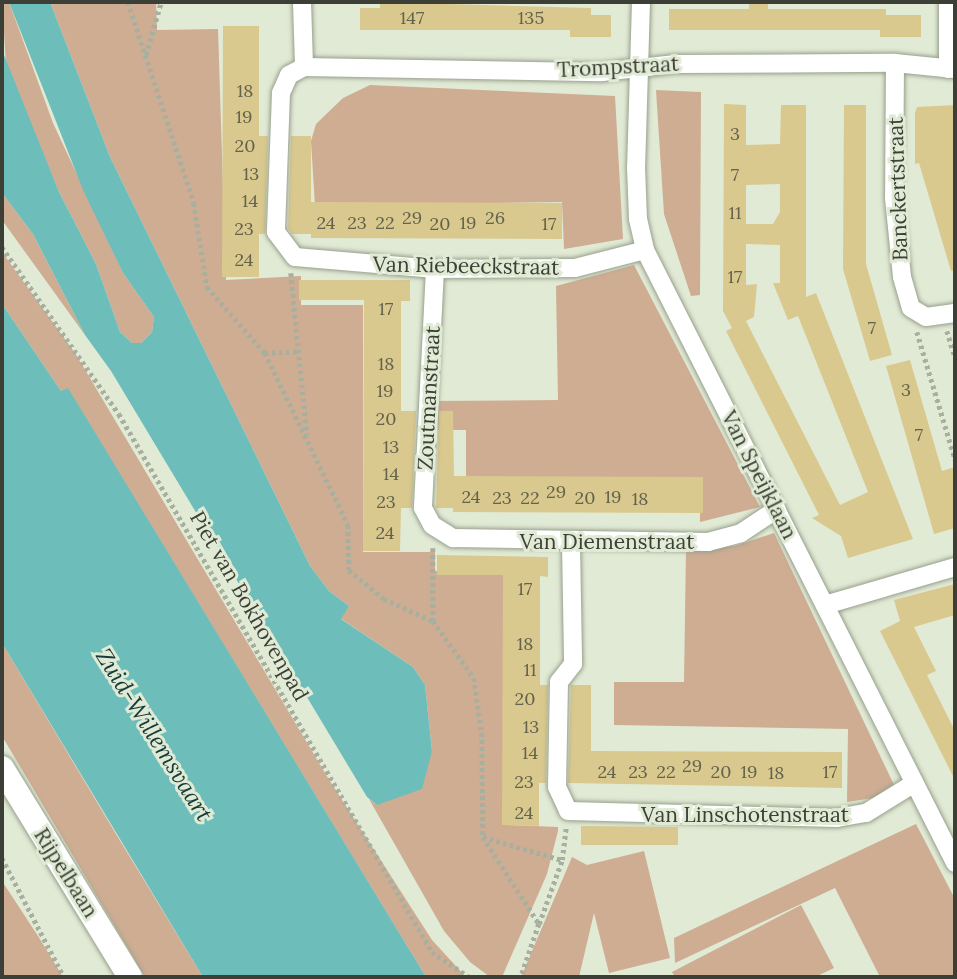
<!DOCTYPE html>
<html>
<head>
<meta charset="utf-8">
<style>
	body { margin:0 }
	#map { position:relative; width:957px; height:979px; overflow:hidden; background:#e1ead5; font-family:Lora,serif }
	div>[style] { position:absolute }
	.green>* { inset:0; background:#cead93 }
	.water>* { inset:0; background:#6dbebb }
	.building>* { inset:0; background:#dac98e }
	.path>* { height:4.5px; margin-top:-2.25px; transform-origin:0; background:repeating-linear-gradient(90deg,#a8af9e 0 3.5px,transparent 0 7px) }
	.roads { filter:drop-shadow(0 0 2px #97a08c) drop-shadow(0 0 2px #97a08c) }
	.street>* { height:18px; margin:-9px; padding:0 9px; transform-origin:9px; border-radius:9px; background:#fff }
	.secondary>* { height:24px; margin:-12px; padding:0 12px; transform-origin:12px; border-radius:12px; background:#fff }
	span { translate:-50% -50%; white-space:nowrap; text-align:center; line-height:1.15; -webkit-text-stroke:6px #e1ead5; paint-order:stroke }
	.number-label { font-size:18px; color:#63624c }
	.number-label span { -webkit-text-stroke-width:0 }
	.street-label { font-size:21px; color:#3b3f36 }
	.water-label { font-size:23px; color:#143b3a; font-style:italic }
	.frame { position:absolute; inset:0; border:4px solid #3b3f36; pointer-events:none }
</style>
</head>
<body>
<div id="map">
	<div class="green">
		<div style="clip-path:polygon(2px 2px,9px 2px,53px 123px,123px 273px,154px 317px,152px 332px,141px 343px,132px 343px,120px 332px,96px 264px,59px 192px,6px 65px)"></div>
		<div style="clip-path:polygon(50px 2px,156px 2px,157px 30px,218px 29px,226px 280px,301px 276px,301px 305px,363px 305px,363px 552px,435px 552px,435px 571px,509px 574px,509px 825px,558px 827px,558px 831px,547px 874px,502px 977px,490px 977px,470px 962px,444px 931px,369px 799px,377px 805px,432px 751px,425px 685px,413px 667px,340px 618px,349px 606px,329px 591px,310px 566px,110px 157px)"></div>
		<div style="clip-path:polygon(370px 85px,615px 96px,623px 239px,564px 249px,562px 202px,315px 206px,311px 141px,316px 124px,343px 98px)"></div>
		<div style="clip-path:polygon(656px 90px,701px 92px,700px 295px,691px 296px,664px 214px)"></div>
		<div style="clip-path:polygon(2px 193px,33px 234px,85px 335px,2px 220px)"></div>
		<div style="clip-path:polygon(2px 252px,75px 353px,328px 778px,432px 940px,466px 977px,426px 977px,68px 389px,61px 391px,2px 304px)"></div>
		<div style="clip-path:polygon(634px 265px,760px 507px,700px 522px,700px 484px,466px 482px,466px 430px,433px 430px,433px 401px,558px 400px,556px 286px)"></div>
		<div style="clip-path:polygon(774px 533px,895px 787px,873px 798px,847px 802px,848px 729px,614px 725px,614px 682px,684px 682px,686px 549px,735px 546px)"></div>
		<div style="clip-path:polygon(2px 643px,116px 834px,203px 977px,145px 977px,2px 736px)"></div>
		<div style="clip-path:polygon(916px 824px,955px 899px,955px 977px,880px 977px,835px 888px,675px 963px,674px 938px)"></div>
		<div style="clip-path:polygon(644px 851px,670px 958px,609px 973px,594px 913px,579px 977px,521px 977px,572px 857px,587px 865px)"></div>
		<div style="clip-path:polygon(2px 881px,38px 936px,63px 977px,2px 977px)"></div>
		<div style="clip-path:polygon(801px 905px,834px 968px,815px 977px,675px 977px,672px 972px)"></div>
	</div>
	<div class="water">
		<div style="clip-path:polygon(9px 2px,50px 2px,110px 157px,310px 566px,329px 591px,349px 606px,341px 619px,413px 667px,425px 685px,432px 751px,422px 789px,377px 805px,367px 797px,111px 371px,85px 335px,33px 234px,2px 193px,2px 50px,59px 192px,96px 264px,120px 332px,132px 343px,141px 343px,152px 332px,154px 317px,123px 273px,83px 190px)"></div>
		<div style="clip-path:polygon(2px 304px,61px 391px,68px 388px,426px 977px,203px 977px,2px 643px)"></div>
	</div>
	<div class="building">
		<div style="clip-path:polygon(380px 2px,591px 8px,591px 15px,611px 15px,611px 37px,570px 37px,570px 30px,360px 30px,360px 8px,380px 8px)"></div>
		<div style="clip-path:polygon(749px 2px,768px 2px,768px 9px,886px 9px,886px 15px,921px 15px,921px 37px,880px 37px,880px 30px,669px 30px,669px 9px,749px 9px)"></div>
		<div style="clip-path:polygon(223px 26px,259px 26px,259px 136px,268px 136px,265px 234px,259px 234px,259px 277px,222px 277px)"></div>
		<div style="clip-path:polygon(evenodd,724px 104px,746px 105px,746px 145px,780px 144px,781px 105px,806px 105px,806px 297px,816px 293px,913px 539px,848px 558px,841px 536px,812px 518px,819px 515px,726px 331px,732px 328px,723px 311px,724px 104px,780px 184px,780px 212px,773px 224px,746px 224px,746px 185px,780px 184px,724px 104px,746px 244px,780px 245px,780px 283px,773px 283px,788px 320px,798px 316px,868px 492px,840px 505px,746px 321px,754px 317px,757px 284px,746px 285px,746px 244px)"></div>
		<div style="clip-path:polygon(844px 105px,866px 105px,866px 264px,892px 355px,870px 361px,843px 269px)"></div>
		<div style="clip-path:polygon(955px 105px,955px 270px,951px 271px,919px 163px,915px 164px,915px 113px,917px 107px)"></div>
		<div style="clip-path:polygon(291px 136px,311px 136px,311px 202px,562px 203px,562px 239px,311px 238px,311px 234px,292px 234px,288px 228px)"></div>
		<div style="clip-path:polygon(299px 280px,410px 280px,410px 301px,401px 301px,401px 411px,416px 411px,412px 508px,401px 508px,400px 551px,363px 551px,364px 300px,299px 300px)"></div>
		<div style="clip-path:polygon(910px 360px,942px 471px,955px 467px,955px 528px,934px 534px,886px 366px)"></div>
		<div style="clip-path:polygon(439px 411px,453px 411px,454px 476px,703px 477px,703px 513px,453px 512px,453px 508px,436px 508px)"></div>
		<div style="clip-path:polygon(437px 555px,548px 557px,548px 577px,540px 576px,540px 685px,548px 685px,546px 783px,539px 783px,539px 826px,502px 825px,503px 575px,437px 575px)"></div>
		<div style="clip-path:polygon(955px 584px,955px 615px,914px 627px,936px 671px,927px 675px,955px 731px,955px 780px,880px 631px,900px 621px,894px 600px)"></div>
		<div style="clip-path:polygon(571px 685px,591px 685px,591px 751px,842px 752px,842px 788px,568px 783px)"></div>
		<div style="clip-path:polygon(581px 826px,678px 827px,678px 845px,581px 845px)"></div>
	</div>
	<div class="path">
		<div style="left:128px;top:2px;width:212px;rotate:71.8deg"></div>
		<div style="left:194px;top:203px;width:85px;rotate:81.2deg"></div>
		<div style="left:207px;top:287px;width:88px;rotate:48.7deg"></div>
		<div style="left:265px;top:353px;width:191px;rotate:64.2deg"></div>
		<div style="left:348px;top:525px;width:45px;rotate:88.7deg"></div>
		<div style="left:349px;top:570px;width:45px;rotate:39.6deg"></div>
		<div style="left:384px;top:599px;width:54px;rotate:24.2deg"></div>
		<div style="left:433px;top:621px;width:70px;rotate:54.3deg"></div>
		<div style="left:474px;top:678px;width:56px;rotate:81.7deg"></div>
		<div style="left:482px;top:733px;width:104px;rotate:89.4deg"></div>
		<div style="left:483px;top:837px;width:103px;rotate:57.2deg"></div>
		<div style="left:539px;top:924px;width:56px;rotate:108.8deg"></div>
		<div style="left:146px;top:55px;width:55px;rotate:-74.2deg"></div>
		<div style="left:2px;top:247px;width:204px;rotate:55deg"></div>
		<div style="left:119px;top:414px;width:622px;rotate:59.81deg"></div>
		<div style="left:432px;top:952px;width:45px;rotate:34deg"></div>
		<div style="left:291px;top:273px;width:163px;rotate:84.4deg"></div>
		<div style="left:947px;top:331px;width:28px;rotate:73deg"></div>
		<div style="left:917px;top:332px;width:133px;rotate:73.3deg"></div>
		<div style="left:265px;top:353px;width:33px;rotate:-3deg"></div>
		<div style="left:433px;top:548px;width:73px;rotate:90deg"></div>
		<div style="left:483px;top:837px;width:82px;rotate:16.2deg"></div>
		<div style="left:2px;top:858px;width:134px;rotate:62.5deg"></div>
		<div style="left:539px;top:924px;width:68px;rotate:-70.2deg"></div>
		<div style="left:562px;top:860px;width:32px;rotate:-83deg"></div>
	</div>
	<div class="roads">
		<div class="street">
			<div style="left:302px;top:2px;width:65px;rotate:88.2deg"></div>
			<div style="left:304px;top:67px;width:298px;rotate:1deg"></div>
			<div style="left:602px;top:72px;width:72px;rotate:-6.3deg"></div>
			<div style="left:674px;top:64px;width:221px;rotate:-0.3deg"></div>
			<div style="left:895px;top:63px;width:60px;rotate:5.7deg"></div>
			<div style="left:641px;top:2px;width:165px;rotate:91.7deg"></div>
			<div style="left:636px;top:167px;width:52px;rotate:87.8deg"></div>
			<div style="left:638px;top:219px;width:32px;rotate:77deg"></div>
			<div style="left:645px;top:250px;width:687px;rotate:63.17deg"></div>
			<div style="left:895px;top:63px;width:135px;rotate:90.4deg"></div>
			<div style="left:894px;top:198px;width:79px;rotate:84.2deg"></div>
			<div style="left:902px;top:277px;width:32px;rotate:74deg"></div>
			<div style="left:911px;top:308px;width:17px;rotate:31deg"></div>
			<div style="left:926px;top:317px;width:29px;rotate:-8deg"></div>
			<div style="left:304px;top:67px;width:17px;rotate:152deg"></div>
			<div style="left:289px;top:75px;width:20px;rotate:114deg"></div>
			<div style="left:281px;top:93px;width:139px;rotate:92.1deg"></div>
			<div style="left:276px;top:232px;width:31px;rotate:53deg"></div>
			<div style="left:295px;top:257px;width:141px;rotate:4.9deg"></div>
			<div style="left:435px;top:269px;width:140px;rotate:-0.4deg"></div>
			<div style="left:575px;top:268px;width:72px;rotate:-14.4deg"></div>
			<div style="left:948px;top:69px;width:67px;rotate:-90deg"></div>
			<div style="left:435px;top:269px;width:239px;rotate:92.9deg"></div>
			<div style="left:423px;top:508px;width:19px;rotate:62deg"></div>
			<div style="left:432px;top:525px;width:25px;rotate:32deg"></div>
			<div style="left:453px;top:538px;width:255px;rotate:0.9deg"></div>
			<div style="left:708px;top:542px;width:34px;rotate:-15deg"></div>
			<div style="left:741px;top:533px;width:43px;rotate:-33.7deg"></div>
			<div style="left:571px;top:544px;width:120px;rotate:89deg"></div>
			<div style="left:573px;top:664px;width:23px;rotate:128deg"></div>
			<div style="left:559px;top:682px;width:105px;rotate:91.1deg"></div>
			<div style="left:557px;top:787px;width:26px;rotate:65deg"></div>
			<div style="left:568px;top:811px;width:269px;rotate:1.5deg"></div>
			<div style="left:837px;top:818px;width:29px;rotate:-10deg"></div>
			<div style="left:866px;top:813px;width:55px;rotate:-31.7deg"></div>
			<div style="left:825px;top:605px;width:135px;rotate:-16.3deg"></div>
		</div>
		<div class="secondary">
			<div style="left:2px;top:768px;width:245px;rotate:58.5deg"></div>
		</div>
	</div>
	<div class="number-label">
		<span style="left:412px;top:18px">147</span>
		<span style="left:531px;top:18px">135</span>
		<span style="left:245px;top:91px">18</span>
		<span style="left:244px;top:117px">19</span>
		<span style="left:735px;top:134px">3</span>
		<span style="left:245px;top:146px">20</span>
		<span style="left:251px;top:174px">13</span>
		<span style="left:735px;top:175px">7</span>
		<span style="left:250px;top:201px">14</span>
		<span style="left:735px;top:213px">11</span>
		<span style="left:412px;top:218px">29</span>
		<span style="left:495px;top:218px">26</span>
		<span style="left:326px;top:223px">24</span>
		<span style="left:357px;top:223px">23</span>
		<span style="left:385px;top:223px">22</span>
		<span style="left:468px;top:223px">19</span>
		<span style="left:440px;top:224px">20</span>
		<span style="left:549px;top:224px">17</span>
		<span style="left:244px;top:229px">23</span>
		<span style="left:244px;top:260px">24</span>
		<span style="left:735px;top:277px">17</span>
		<span style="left:386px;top:309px">17</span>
		<span style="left:872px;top:328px">7</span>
		<span style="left:386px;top:364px">18</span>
		<span style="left:906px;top:390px">3</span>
		<span style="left:385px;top:391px">19</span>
		<span style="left:386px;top:419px">20</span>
		<span style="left:919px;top:435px">7</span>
		<span style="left:391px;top:447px">13</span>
		<span style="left:391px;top:474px">14</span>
		<span style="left:556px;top:492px">29</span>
		<span style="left:471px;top:497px">24</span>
		<span style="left:613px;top:497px">19</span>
		<span style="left:502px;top:498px">23</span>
		<span style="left:530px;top:498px">22</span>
		<span style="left:585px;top:498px">20</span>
		<span style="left:640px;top:499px">18</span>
		<span style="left:386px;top:502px">23</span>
		<span style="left:385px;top:533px">24</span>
		<span style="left:525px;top:589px">17</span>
		<span style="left:525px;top:644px">18</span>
		<span style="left:530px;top:670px">11</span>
		<span style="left:525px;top:699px">20</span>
		<span style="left:531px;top:727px">13</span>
		<span style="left:530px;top:753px">14</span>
		<span style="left:692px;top:766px">29</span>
		<span style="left:607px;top:772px">24</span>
		<span style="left:638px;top:772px">23</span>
		<span style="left:666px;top:772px">22</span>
		<span style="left:721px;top:772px">20</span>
		<span style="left:749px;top:772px">19</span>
		<span style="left:830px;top:772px">17</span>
		<span style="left:776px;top:773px">18</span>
		<span style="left:524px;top:782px">23</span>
		<span style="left:524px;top:813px">24</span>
	</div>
	<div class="street-label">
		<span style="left:618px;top:67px;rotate:-3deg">Trompstraat</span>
		<span style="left:898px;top:189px;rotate:-92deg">Banckertstraat</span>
		<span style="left:466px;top:266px;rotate:1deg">Van Riebeeckstraat</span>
		<span style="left:429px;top:398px;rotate:-87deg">Zoutmanstraat</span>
		<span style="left:759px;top:475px;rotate:63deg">Van Speijklaan</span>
		<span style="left:607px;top:542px">Van Diemenstraat</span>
		<span style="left:249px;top:606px;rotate:60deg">Piet van Bokhovenpad</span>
		<span style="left:745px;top:815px">Van Linschotenstraat</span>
		<span style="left:66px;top:873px;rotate:58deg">Rijpelbaan</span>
	</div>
	<div class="water-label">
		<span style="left:154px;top:735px;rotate:58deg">Zuid-Willemsvaart</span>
	</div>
	<div class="frame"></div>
</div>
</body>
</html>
